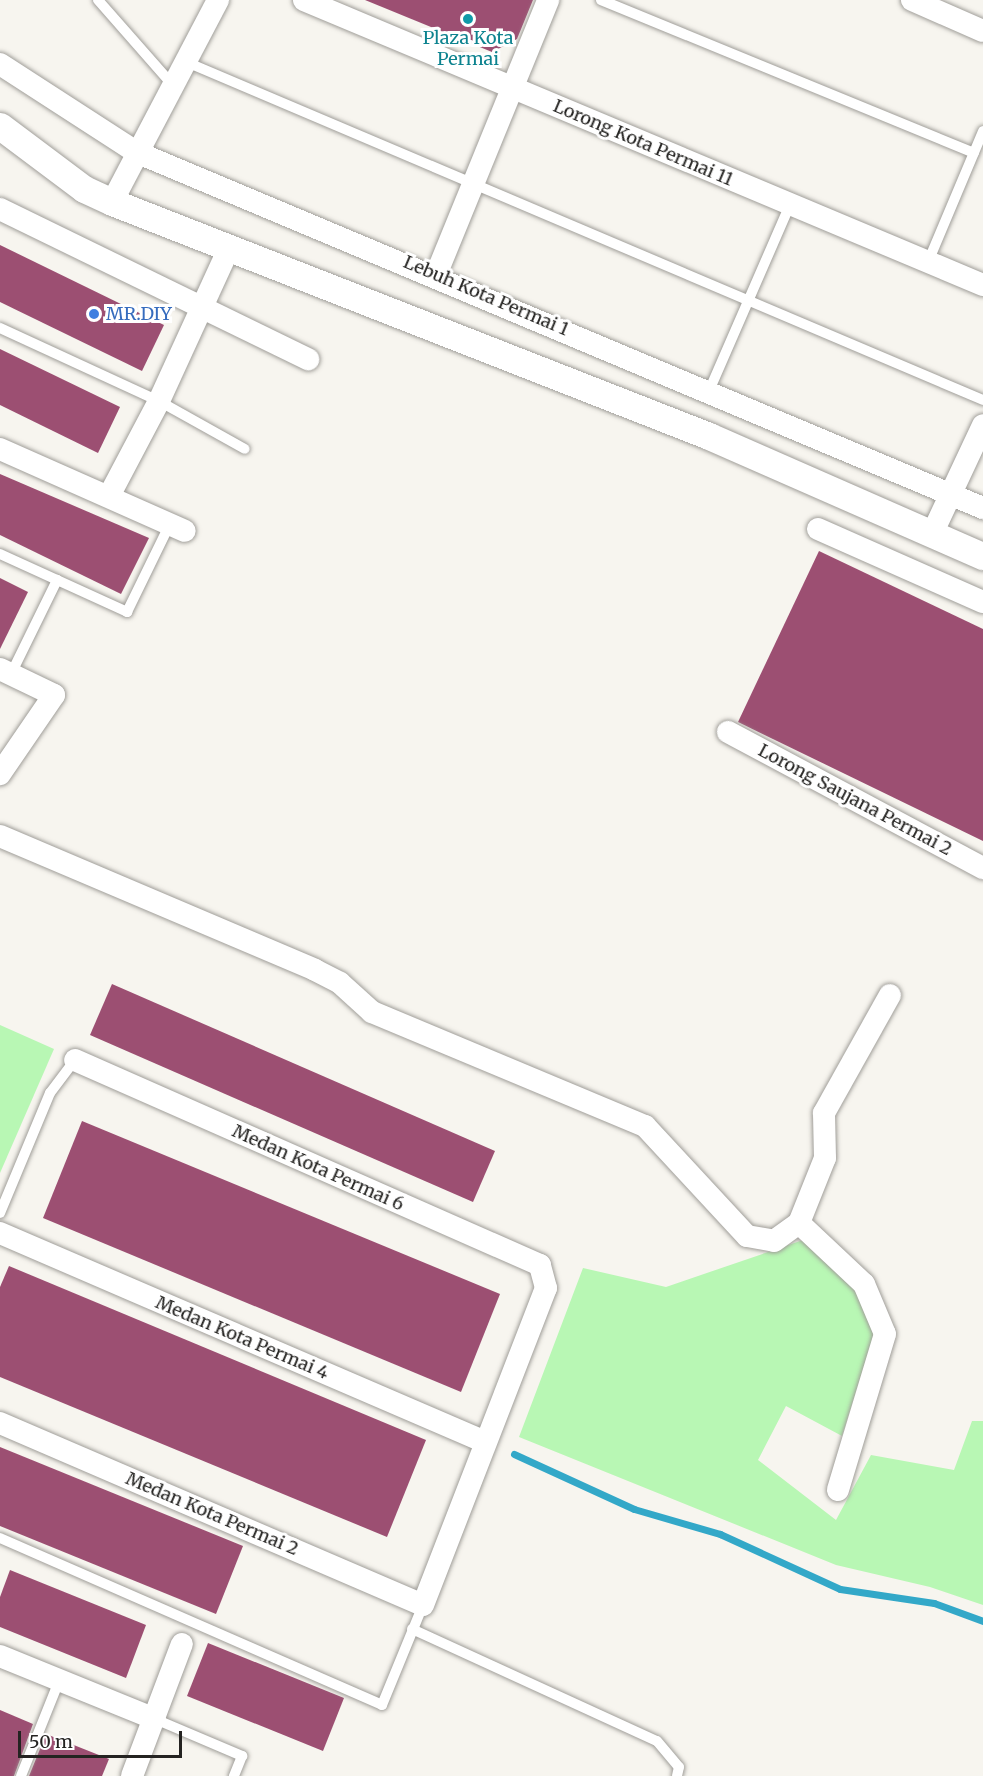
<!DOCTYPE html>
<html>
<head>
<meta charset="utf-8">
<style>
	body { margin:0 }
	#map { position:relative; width:983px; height:1776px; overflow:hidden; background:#f7f5ef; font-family:Merriweather,serif }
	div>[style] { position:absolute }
	.green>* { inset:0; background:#b8f7b4 }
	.stream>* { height:7px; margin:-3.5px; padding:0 3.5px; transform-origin:3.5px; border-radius:3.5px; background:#33a8c8 }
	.building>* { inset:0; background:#9c4f72 }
	.roads { filter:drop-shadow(0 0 2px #a09e99) drop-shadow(0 0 2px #a09e99) }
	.service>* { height:10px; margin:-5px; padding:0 5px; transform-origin:5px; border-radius:5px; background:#fff }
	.minor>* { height:22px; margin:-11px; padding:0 11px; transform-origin:11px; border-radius:11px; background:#fff }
	.tertiary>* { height:27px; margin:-13.5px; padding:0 13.5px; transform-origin:13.5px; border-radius:13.5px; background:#fff }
	.dots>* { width:16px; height:16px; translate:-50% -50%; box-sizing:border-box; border:3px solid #fff; border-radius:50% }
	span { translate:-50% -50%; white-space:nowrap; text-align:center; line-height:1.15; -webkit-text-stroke:6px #fff; paint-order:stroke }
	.culture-label { font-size:18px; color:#0d838f }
	.street-label { font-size:18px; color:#242321 }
	.shop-label { font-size:18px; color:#366cbe }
	.left { translate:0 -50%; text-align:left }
	.scale { position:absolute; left:18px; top:1731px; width:164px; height:27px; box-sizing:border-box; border:3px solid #242321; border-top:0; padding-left:8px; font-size:18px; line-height:21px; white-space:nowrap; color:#242321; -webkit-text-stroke:4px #fff; paint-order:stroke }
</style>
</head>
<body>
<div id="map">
	<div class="green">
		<div style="clip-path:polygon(0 1025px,54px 1049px,0 1173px)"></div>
		<div style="clip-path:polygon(803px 1240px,856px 1289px,875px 1331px,842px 1436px,786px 1406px,758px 1460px,836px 1520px,871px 1455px,954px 1470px,972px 1421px,983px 1421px,983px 1605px,930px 1587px,836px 1565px,519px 1437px,583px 1268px,666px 1287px)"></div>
	</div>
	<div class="stream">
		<div style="left:514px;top:1454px;width:132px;rotate:24.6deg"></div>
		<div style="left:634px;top:1509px;width:90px;rotate:16.2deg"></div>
		<div style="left:720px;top:1534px;width:132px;rotate:24.6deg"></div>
		<div style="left:840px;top:1589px;width:95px;rotate:8.5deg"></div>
		<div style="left:934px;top:1603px;width:52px;rotate:20.2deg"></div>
	</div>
	<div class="building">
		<div style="clip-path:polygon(365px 0,533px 0,517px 39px,492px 52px)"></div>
		<div style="clip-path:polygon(0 245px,164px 325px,142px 371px,0 302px)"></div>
		<div style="clip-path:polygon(0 349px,120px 407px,98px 453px,0 405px)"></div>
		<div style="clip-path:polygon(0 474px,149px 538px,121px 594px,0 535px)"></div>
		<div style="clip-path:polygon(819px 551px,983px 629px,983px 841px,738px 722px)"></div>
		<div style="clip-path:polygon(0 578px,28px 592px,0 649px)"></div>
		<div style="clip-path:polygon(112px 984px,495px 1151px,473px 1202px,90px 1035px)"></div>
		<div style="clip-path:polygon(82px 1121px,500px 1294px,461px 1392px,43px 1218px)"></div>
		<div style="clip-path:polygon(9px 1266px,426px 1440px,387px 1537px,0 1377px,0 1287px)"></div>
		<div style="clip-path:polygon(0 1447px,243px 1546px,216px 1614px,0 1526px)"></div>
		<div style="clip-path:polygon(10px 1570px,146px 1625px,126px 1678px,0 1627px,0 1597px)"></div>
		<div style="clip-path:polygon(208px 1643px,344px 1698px,323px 1751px,187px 1696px)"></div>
		<div style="clip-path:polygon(0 1710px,33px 1724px,14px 1776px,0 1776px)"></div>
		<div style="clip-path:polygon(46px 1734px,109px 1759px,102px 1776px,29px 1776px)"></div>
	</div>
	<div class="roads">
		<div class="service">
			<div style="left:98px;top:0;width:111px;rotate:48.7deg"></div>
			<div style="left:601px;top:0;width:403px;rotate:22.3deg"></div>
			<div style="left:184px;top:61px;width:868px;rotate:22.99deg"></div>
			<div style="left:928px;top:262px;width:142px;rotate:-67.2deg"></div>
			<div style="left:0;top:328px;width:175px;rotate:24.7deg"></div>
			<div style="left:159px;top:401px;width:98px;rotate:29.2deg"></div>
			<div style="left:709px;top:391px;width:203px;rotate:-66.5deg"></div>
			<div style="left:0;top:554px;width:140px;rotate:24.5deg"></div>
			<div style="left:127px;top:612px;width:98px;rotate:-64deg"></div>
			<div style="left:11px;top:674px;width:105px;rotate:-63.9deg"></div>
			<div style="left:0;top:1213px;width:130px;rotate:-67.4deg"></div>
			<div style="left:50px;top:1093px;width:41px;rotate:-52.9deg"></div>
			<div style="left:0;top:1538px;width:417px;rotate:23.6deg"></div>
			<div style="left:382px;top:1705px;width:108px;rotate:-67.7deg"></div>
			<div style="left:412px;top:1629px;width:269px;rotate:24.6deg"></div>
			<div style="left:657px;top:1741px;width:34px;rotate:50deg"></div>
			<div style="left:679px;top:1767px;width:9px;rotate:103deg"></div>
			<div style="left:155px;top:1719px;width:95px;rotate:23deg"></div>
			<div style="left:242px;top:1756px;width:22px;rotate:112deg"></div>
			<div style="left:21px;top:1776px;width:102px;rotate:-68.2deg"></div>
		</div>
		<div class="minor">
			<div style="left:304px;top:0;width:736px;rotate:22.77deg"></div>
			<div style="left:912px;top:0;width:77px;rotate:23.6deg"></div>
			<div style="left:0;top:64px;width:162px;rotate:32.9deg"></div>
			<div style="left:136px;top:152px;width:919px;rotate:22.8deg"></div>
			<div style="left:112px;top:202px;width:228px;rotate:-62.3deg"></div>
			<div style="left:0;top:209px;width:343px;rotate:26deg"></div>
			<div style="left:436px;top:275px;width:297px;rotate:-67.8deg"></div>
			<div style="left:0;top:449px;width:202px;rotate:23.9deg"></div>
			<div style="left:109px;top:496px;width:107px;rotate:-62.2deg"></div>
			<div style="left:159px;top:401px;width:168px;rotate:-65.4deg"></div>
			<div style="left:818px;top:529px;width:180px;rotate:23.9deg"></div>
			<div style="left:932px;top:534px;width:120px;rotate:-64.9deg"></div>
			<div style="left:0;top:669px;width:60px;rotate:25.7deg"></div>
			<div style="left:54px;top:695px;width:96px;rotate:124.4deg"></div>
			<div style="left:728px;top:732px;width:289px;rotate:28.1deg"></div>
			<div style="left:0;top:836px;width:342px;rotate:23deg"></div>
			<div style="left:315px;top:970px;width:28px;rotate:27deg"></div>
			<div style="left:340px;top:983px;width:43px;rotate:42.2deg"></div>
			<div style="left:372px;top:1012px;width:296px;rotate:22.7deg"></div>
			<div style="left:645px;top:1126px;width:150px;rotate:47.2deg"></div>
			<div style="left:747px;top:1236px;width:27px;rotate:10deg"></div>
			<div style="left:774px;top:1241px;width:31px;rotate:-36deg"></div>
			<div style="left:799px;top:1223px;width:70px;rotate:-68.2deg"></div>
			<div style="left:825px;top:1158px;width:45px;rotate:-91.3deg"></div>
			<div style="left:824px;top:1113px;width:135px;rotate:-60.8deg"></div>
			<div style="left:799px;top:1223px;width:89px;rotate:43.2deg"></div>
			<div style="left:864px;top:1284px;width:54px;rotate:67.2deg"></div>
			<div style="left:885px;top:1334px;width:163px;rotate:106.8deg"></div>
			<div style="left:0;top:1233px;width:528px;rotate:23.31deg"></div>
			<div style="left:0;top:1423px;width:460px;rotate:23.3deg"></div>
			<div style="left:423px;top:1605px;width:340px;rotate:-68.8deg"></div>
			<div style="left:546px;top:1288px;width:24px;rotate:-105deg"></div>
			<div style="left:540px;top:1265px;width:508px;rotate:-156.21deg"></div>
			<div style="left:0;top:1656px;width:167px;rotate:22.1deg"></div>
			<div style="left:132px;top:1776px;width:141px;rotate:-69.3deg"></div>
		</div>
		<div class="tertiary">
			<div style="left:0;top:126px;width:105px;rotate:36.9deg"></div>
			<div style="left:84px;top:189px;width:31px;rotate:25deg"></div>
			<div style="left:112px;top:202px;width:641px;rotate:21.4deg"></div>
			<div style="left:709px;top:436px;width:299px;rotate:23.7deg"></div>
		</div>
	</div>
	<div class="dots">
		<div style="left:468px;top:19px;background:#0f9aa8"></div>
		<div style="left:94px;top:314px;background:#3f7fe0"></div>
	</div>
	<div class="culture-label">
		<span style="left:468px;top:49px">Plaza Kota<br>Permai</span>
	</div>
	<div class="street-label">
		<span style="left:643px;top:143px;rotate:23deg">Lorong Kota Permai 11</span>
		<span style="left:486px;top:296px;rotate:23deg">Lebuh Kota Permai 1</span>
		<span style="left:855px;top:800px;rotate:28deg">Lorong Saujana Permai 2</span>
		<span style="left:318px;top:1168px;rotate:24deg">Medan Kota Permai 6</span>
		<span style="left:242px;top:1338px;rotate:23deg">Medan Kota Permai 4</span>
		<span style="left:212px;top:1514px;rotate:23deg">Medan Kota Permai 2</span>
	</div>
	<div class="shop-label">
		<span class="left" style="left:106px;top:314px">MR.DIY</span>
	</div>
	<div class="scale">50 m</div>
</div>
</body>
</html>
